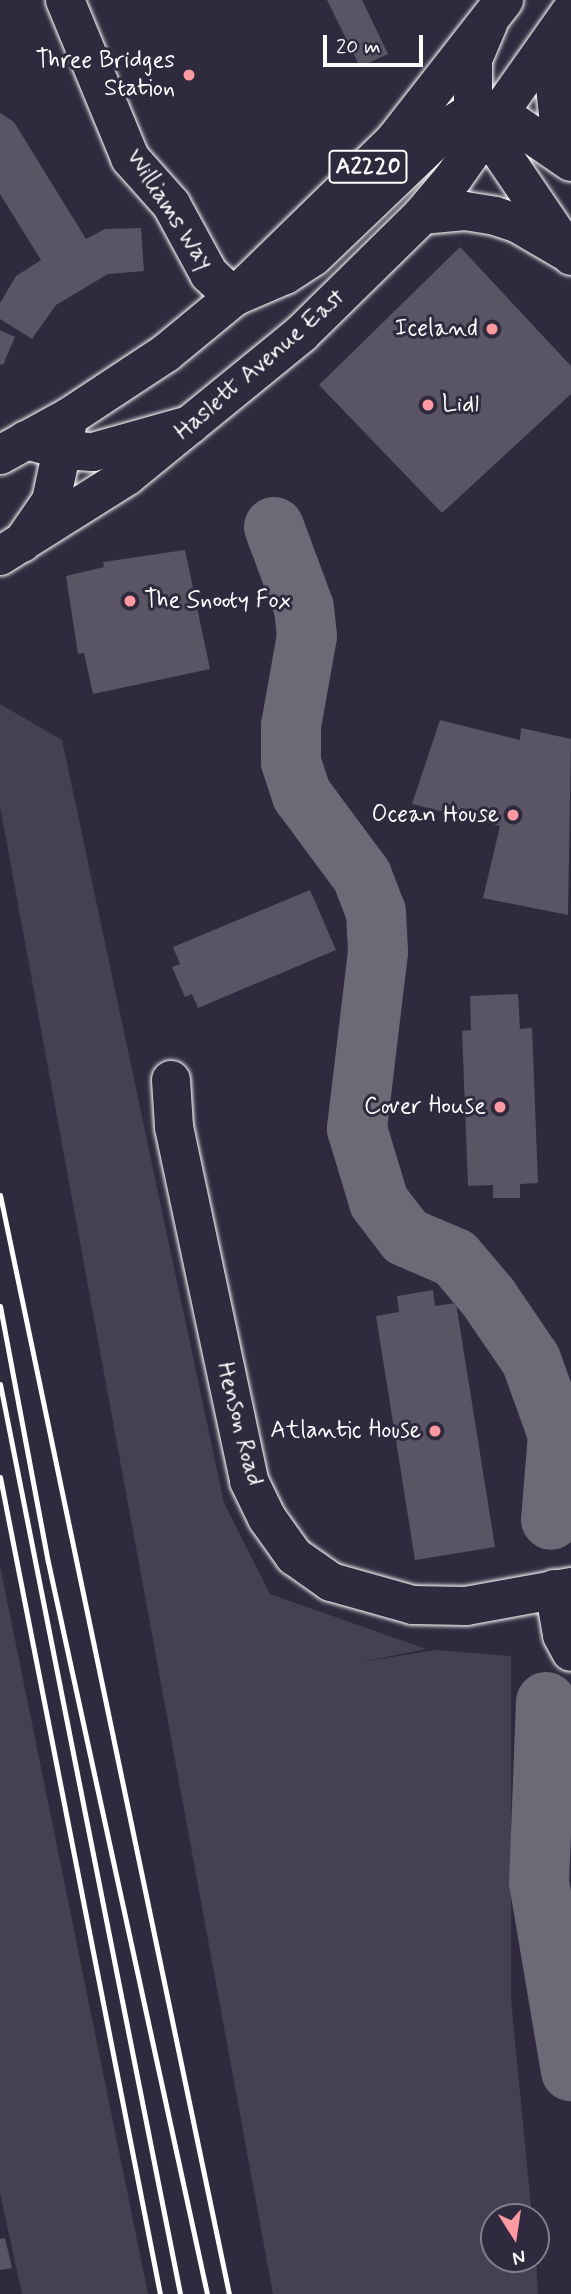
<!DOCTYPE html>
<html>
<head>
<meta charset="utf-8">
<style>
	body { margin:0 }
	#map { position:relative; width:571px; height:2294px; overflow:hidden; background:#2f2a3d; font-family:Mynerve,sans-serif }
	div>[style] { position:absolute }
	.green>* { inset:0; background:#464152 }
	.river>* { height:60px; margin:-30px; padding:0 30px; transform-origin:30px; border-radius:30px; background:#6d6a77 }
	.building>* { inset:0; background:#595564 }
	.roads { filter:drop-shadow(0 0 2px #fff) drop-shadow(0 0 2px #fff) }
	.street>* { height:38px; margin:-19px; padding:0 19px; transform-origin:19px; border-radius:19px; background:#2f2a3d }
	.secondary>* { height:38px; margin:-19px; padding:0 19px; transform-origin:19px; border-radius:19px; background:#2f2a3d }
	.primary>* { height:38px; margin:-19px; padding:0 19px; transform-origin:19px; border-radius:19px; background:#2f2a3d }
	.rail>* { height:5px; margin:-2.5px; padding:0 2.5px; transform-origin:2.5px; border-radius:2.5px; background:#fff }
	.dots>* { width:19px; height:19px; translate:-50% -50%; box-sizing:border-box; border:4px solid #2f2a3d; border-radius:50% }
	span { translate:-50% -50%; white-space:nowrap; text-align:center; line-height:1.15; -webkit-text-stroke:6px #2f2a3d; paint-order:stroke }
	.shield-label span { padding:2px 5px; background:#2f2a3d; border:2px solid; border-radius:5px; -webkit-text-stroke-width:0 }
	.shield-label { font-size:23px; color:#fff; font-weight:700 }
	.poi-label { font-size:24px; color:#fff }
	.right { translate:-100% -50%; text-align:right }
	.left { translate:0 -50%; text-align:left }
	.street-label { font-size:24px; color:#fff }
	.north { position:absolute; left:480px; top:2203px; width:70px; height:70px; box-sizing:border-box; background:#2f2a3d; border:2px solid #827f8b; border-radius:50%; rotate:168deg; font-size:19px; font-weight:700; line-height:28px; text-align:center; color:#fff }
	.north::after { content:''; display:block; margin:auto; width:24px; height:32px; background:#ff9aa2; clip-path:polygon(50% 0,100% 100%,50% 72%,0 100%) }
	.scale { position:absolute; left:323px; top:35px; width:100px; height:32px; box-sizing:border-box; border:4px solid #fff; border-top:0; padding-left:9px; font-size:21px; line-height:24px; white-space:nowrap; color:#fff; -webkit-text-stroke:5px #2f2a3d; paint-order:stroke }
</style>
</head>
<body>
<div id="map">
	<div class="green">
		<div style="clip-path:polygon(0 704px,62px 740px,224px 1503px,270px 1594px,426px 1649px,356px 1663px,435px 1650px,511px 1656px,511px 1999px,532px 2217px,494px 2217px,494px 2259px,536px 2259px,538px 2294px,273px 2294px,0 806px)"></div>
		<div style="clip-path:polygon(0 1566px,148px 2294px,22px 2294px,0 2193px)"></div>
	</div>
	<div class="river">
		<div style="left:274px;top:527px;width:86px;rotate:69.7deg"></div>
		<div style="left:304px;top:608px;width:28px;rotate:84deg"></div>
		<div style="left:307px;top:636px;width:91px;rotate:100.1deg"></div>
		<div style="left:291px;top:726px;width:36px;rotate:90deg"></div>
		<div style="left:291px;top:762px;width:35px;rotate:72deg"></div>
		<div style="left:302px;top:795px;width:101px;rotate:53.5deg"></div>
		<div style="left:362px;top:876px;width:39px;rotate:69deg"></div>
		<div style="left:376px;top:912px;width:40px;rotate:87.1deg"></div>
		<div style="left:378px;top:952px;width:178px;rotate:96.8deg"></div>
		<div style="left:357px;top:1129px;width:76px;rotate:73.2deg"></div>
		<div style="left:379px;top:1202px;width:44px;rotate:52.4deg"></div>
		<div style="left:406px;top:1237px;width:53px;rotate:23.2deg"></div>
		<div style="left:455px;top:1258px;width:51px;rotate:49.8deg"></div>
		<div style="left:488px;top:1297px;width:76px;rotate:55.7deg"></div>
		<div style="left:531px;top:1360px;width:80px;rotate:70.2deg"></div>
		<div style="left:558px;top:1435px;width:85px;rotate:94.7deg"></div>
		<div style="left:546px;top:1702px;width:180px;rotate:92.2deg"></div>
		<div style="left:539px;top:1882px;width:192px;rotate:80.4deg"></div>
	</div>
	<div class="building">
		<div style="clip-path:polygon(327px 0,362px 0,388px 54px,360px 67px)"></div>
		<div style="clip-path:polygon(0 113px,14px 122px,86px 239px,105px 229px,141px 228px,144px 271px,108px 274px,56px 305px,32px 339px,0 319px,0 303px,16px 276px,41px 260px,0 194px)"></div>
		<div style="clip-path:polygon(460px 247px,571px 366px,571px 394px,442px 513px,319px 385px)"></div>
		<div style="clip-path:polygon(0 330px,15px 337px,3px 365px,0 364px)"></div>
		<div style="clip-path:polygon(185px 550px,210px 669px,93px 694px,84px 653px,78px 654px,66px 576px,104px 567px,103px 562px)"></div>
		<div style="clip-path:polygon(440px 720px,520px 740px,521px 728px,571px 739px,568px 915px,483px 898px,500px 826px,412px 804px)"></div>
		<div style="clip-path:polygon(310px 890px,336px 950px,198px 1008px,192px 994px,185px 997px,172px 967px,180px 964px,173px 947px)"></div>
		<div style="clip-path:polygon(518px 994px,520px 1029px,532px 1028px,538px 1183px,520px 1184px,520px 1198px,493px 1198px,493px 1185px,468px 1186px,462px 1031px,471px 1030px,470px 996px)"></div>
		<div style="clip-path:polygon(433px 1290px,435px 1306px,456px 1303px,495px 1547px,415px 1560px,376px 1316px,399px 1312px,397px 1296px)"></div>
		<div style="clip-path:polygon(5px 2238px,12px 2268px,0 2270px,0 2239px)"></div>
	</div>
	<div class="roads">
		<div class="street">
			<div style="left:65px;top:0;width:171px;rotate:67.6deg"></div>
			<div style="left:130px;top:158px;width:62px;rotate:48.3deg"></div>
			<div style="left:171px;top:204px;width:80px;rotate:61.5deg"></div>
			<div style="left:209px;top:274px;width:34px;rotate:43deg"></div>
			<div style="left:26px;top:440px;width:38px;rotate:15deg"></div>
			<div style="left:63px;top:450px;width:30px;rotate:4deg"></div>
			<div style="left:93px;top:452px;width:101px;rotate:-15.6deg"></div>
			<div style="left:22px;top:543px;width:51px;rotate:-55.4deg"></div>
			<div style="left:51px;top:501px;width:77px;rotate:-78deg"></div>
			<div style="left:171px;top:1080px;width:47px;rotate:86.3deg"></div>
			<div style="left:174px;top:1127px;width:362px;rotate:78deg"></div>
			<div style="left:249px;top:1481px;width:41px;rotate:64.1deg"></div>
			<div style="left:267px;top:1518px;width:47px;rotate:54.6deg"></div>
			<div style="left:294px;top:1556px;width:45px;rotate:35.1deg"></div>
			<div style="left:331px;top:1582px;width:85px;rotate:15.7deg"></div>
			<div style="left:413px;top:1605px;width:53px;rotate:1.1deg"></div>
			<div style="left:466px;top:1606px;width:107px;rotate:-10.3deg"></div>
			<div style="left:554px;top:1589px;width:47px;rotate:80.1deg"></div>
			<div style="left:562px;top:1635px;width:19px;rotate:62deg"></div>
		</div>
		<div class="secondary">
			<div style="left:488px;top:24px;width:38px;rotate:113deg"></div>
			<div style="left:473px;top:59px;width:52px;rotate:90deg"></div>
			<div style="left:473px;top:111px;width:175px;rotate:55.9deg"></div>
			<div style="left:562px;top:25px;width:61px;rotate:96.5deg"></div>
			<div style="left:555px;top:86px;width:28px;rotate:84deg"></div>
			<div style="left:558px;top:114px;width:35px;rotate:68deg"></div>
			<div style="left:422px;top:215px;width:43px;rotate:-5.3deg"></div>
			<div style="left:465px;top:211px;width:30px;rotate:9deg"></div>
			<div style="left:495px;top:216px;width:23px;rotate:18deg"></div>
			<div style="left:517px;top:223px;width:56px;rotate:30.3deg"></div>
			<div style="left:236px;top:296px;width:53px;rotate:-23.2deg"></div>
			<div style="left:285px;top:275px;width:33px;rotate:-33deg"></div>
			<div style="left:313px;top:257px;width:191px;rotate:-43.7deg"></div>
			<div style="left:451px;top:125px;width:26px;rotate:-32deg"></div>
			<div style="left:473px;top:111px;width:28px;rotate:6deg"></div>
			<div style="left:501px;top:114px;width:85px;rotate:34.4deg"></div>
		</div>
		<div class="primary">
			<div style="left:0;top:455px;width:79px;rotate:-28.8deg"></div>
			<div style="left:69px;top:417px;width:116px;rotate:-33.4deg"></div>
			<div style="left:166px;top:353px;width:88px;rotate:-39.5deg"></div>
			<div style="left:234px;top:297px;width:223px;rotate:-44.3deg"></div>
			<div style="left:394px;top:141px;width:179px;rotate:-52deg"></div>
			<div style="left:0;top:556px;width:150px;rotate:-32.2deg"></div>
			<div style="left:127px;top:476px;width:225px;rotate:-39.2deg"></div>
			<div style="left:301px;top:334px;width:170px;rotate:-44.5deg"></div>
			<div style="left:422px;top:215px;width:50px;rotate:-49.9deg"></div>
			<div style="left:454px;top:177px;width:203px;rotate:-54.8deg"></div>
		</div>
	</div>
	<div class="rail">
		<div style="left:0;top:1195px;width:1123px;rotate:78.23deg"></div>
		<div style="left:0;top:1306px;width:260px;rotate:79.4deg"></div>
		<div style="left:48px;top:1562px;width:749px;rotate:77.74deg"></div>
		<div style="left:0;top:1384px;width:928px;rotate:78.81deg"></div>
		<div style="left:0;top:1477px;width:833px;rotate:78.92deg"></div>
	</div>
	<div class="dots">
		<div style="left:189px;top:75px;background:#ff9aa2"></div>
		<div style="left:492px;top:329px;background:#ff9aa2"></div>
		<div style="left:428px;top:405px;background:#ff9aa2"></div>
		<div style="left:130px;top:601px;background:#ff9aa2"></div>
		<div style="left:513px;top:815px;background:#ff9aa2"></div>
		<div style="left:500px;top:1107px;background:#ff9aa2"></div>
		<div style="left:435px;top:1431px;background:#ff9aa2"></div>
	</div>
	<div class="shield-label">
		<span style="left:368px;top:167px">A2220</span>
	</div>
	<div class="poi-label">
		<span class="right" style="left:175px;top:75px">Three Bridges<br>Station</span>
		<span class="right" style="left:478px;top:329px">Iceland</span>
		<span class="left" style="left:442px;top:405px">Lidl</span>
		<span class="left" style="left:144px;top:601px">The Snooty Fox</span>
		<span class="right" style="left:499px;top:815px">Ocean House</span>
		<span class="right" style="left:486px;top:1107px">Cover House</span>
		<span class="right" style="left:421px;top:1431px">Atlantic House</span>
	</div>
	<div class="street-label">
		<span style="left:169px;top:210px;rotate:57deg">Williams Way</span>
		<span style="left:260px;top:365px;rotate:-41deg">Haslett Avenue East</span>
		<span style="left:239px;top:1424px;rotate:76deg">Henson Road</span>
	</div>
	<div class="north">N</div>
	<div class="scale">20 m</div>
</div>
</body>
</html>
